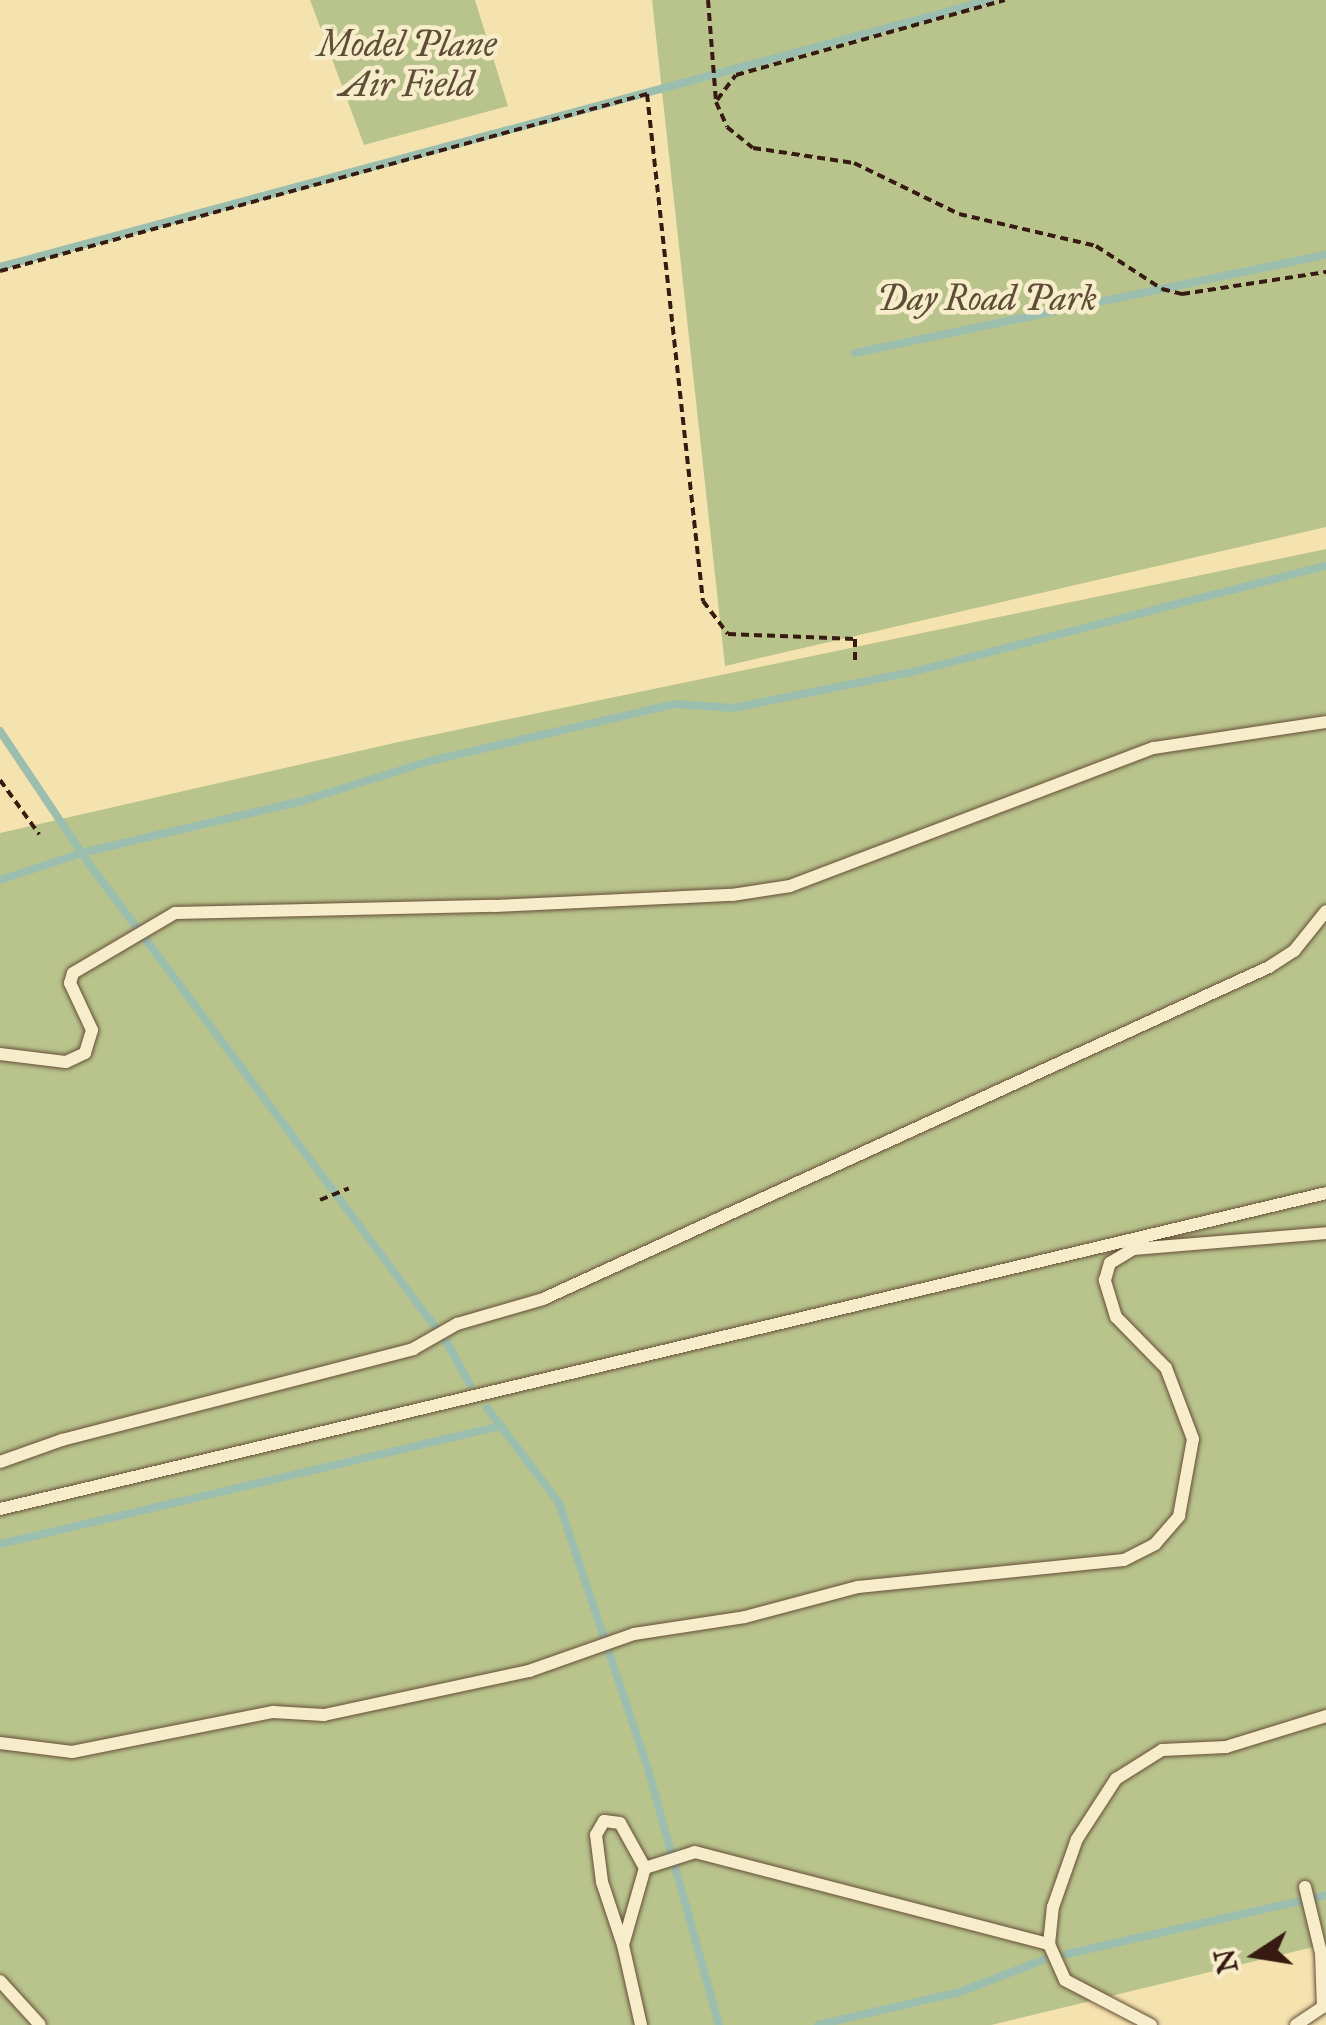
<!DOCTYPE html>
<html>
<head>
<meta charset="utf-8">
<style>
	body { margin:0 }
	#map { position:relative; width:1326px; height:2025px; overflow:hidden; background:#f4e3af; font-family:"IM FELL Great Primer",serif }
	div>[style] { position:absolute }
	.green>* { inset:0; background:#b9c48c }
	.stream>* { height:8px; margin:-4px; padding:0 4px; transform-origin:4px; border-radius:4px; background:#9cbeae }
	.path>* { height:4px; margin-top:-2px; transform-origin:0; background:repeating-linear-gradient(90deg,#371b12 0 8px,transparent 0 13px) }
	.roads { filter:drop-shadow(0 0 2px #664d39) drop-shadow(0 0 2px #664d39) }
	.lane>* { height:12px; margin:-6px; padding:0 6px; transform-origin:6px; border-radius:6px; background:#f8edcb }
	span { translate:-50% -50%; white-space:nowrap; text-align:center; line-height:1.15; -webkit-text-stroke:9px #f8edcb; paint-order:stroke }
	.park-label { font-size:35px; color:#5e4e37; font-style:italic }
	.north { position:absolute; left:1206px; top:1905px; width:100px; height:100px; -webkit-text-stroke:8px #f8edcb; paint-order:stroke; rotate:258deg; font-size:28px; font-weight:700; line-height:40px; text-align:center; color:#371b12 }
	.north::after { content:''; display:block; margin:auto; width:35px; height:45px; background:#371b12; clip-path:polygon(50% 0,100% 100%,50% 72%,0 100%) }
</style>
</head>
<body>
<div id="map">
	<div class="green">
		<div style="clip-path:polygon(310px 0,475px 0,508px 106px,364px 145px)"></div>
		<div style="clip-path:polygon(652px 0,1326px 0,1326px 527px,725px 666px)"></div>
		<div style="clip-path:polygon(1326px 549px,1326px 1944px,991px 2025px,0 2025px,0 833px,394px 743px)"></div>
	</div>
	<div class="stream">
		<div style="left:0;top:267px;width:1025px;rotate:-15.09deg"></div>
		<div style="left:855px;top:353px;width:481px;rotate:-11.8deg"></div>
		<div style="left:0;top:731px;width:156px;rotate:56.2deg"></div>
		<div style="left:87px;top:861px;width:602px;rotate:53.24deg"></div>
		<div style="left:447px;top:1343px;width:47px;rotate:60.7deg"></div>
		<div style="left:0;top:880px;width:89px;rotate:-18.2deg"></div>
		<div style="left:85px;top:852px;width:220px;rotate:-13.2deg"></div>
		<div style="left:299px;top:802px;width:137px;rotate:-17.4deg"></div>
		<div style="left:430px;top:761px;width:252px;rotate:-13.1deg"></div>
		<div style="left:675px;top:704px;width:58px;rotate:3.9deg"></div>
		<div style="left:733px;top:708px;width:183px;rotate:-11.4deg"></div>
		<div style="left:912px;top:672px;width:427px;rotate:-14.4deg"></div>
		<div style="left:487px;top:1408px;width:119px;rotate:52.8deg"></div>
		<div style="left:559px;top:1503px;width:280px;rotate:71.5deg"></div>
		<div style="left:648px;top:1769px;width:266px;rotate:74.5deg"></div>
		<div style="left:0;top:1544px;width:515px;rotate:-13.25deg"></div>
		<div style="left:1067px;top:1954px;width:266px;rotate:-12.8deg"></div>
		<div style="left:818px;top:2025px;width:146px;rotate:-13.1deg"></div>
		<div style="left:960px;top:1992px;width:89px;rotate:-21.1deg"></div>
	</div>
	<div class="path">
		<div style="left:708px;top:0;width:102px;rotate:85.5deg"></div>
		<div style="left:716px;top:102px;width:27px;rotate:66deg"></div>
		<div style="left:727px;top:127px;width:33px;rotate:39deg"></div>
		<div style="left:753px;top:148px;width:102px;rotate:8.4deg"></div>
		<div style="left:854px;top:163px;width:117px;rotate:25.9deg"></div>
		<div style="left:959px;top:214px;width:141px;rotate:13.1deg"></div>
		<div style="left:1096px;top:246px;width:79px;rotate:33.1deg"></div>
		<div style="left:1162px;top:289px;width:21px;rotate:14deg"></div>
		<div style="left:1182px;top:294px;width:146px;rotate:-8.7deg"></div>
		<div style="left:717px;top:100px;width:31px;rotate:-53deg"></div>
		<div style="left:736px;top:75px;width:279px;rotate:-15.6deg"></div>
		<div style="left:0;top:271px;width:671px;rotate:-15.3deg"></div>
		<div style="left:647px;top:94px;width:510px;rotate:83.7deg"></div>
		<div style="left:703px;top:601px;width:41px;rotate:52.9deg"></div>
		<div style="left:728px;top:634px;width:127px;rotate:2.3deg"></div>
		<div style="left:855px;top:639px;width:26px;rotate:90deg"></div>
		<div style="left:0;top:780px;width:67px;rotate:54.2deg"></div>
		<div style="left:320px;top:1200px;width:31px;rotate:-22deg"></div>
	</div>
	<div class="roads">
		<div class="lane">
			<div style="left:0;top:1054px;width:66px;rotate:6.9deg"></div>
			<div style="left:66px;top:1062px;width:21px;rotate:-25deg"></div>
			<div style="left:85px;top:1053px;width:24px;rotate:-73deg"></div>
			<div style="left:92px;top:1030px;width:52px;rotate:-115.1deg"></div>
			<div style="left:70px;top:983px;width:10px;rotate:-73deg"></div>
			<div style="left:73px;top:973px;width:118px;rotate:-30.5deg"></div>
			<div style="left:175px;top:913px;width:320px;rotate:-1.3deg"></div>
			<div style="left:495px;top:906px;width:237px;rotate:-2.7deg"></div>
			<div style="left:732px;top:895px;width:59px;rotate:-8.8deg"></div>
			<div style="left:790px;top:886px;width:389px;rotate:-20.8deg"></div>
			<div style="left:1154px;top:748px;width:174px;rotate:-8.6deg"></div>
			<div style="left:0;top:1462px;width:66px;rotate:-19.5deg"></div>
			<div style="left:62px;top:1440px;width:363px;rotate:-14.5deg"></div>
			<div style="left:413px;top:1349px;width:51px;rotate:-29.6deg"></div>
			<div style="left:457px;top:1324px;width:90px;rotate:-16.2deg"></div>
			<div style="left:543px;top:1299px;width:798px;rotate:-24.57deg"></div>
			<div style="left:1269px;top:967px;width:30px;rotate:-33deg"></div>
			<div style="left:1294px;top:951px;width:51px;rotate:-51.3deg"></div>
			<div style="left:0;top:1509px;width:1363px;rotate:-13.4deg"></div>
			<div style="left:0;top:1743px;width:73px;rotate:7.1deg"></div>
			<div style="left:72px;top:1752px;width:205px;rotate:-11.3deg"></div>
			<div style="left:273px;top:1712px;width:51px;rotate:3.4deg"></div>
			<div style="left:324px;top:1715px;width:210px;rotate:-12.1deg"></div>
			<div style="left:529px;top:1671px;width:111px;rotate:-19.4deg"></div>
			<div style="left:634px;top:1634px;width:112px;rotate:-8.7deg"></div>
			<div style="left:745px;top:1617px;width:117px;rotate:-14.9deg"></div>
			<div style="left:858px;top:1587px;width:267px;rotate:-5.8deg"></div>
			<div style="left:1124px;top:1560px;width:35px;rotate:-27deg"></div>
			<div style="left:1155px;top:1544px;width:37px;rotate:-49deg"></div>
			<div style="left:1179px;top:1516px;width:78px;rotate:-79.7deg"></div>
			<div style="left:1193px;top:1439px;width:76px;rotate:-110.8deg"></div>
			<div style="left:1166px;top:1368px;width:71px;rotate:-134.4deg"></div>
			<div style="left:1116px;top:1317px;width:39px;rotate:-107deg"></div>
			<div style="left:1105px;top:1280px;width:18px;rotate:-74deg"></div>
			<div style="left:1110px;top:1263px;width:27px;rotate:-31deg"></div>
			<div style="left:1133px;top:1249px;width:194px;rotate:-4.7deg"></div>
			<div style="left:645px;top:1868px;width:51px;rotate:-119.1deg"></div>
			<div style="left:620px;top:1823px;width:16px;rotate:-173deg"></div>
			<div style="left:604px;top:1821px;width:16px;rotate:120deg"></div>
			<div style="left:596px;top:1835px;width:47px;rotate:82.7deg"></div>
			<div style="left:602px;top:1882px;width:66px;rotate:71.6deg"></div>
			<div style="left:623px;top:1945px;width:80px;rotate:-74.1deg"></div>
			<div style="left:645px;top:1868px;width:52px;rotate:-17.7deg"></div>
			<div style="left:695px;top:1852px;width:366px;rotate:14.6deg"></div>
			<div style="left:623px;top:1945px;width:82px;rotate:77.3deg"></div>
			<div style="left:0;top:1981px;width:59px;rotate:47.7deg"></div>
			<div style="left:1151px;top:2025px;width:97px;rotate:-152.4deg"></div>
			<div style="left:1065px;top:1980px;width:39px;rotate:-114deg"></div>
			<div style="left:1049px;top:1944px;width:37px;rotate:-84deg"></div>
			<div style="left:1053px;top:1907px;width:72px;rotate:-70.6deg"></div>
			<div style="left:1077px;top:1839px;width:72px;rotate:-57deg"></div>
			<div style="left:1116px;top:1779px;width:54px;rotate:-32.2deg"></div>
			<div style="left:1162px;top:1750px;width:64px;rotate:-2.7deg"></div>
			<div style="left:1226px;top:1747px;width:105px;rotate:-17.2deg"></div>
			<div style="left:1296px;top:2025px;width:32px;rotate:-34deg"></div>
			<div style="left:1323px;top:2007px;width:54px;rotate:-92.1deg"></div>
			<div style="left:1321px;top:1953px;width:68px;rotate:-103.6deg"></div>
		</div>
	</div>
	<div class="park-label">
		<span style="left:407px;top:65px">Model Plane<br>Air Field</span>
		<span style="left:987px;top:299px">Day Road Park</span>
	</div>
	<div class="north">N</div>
</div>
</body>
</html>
